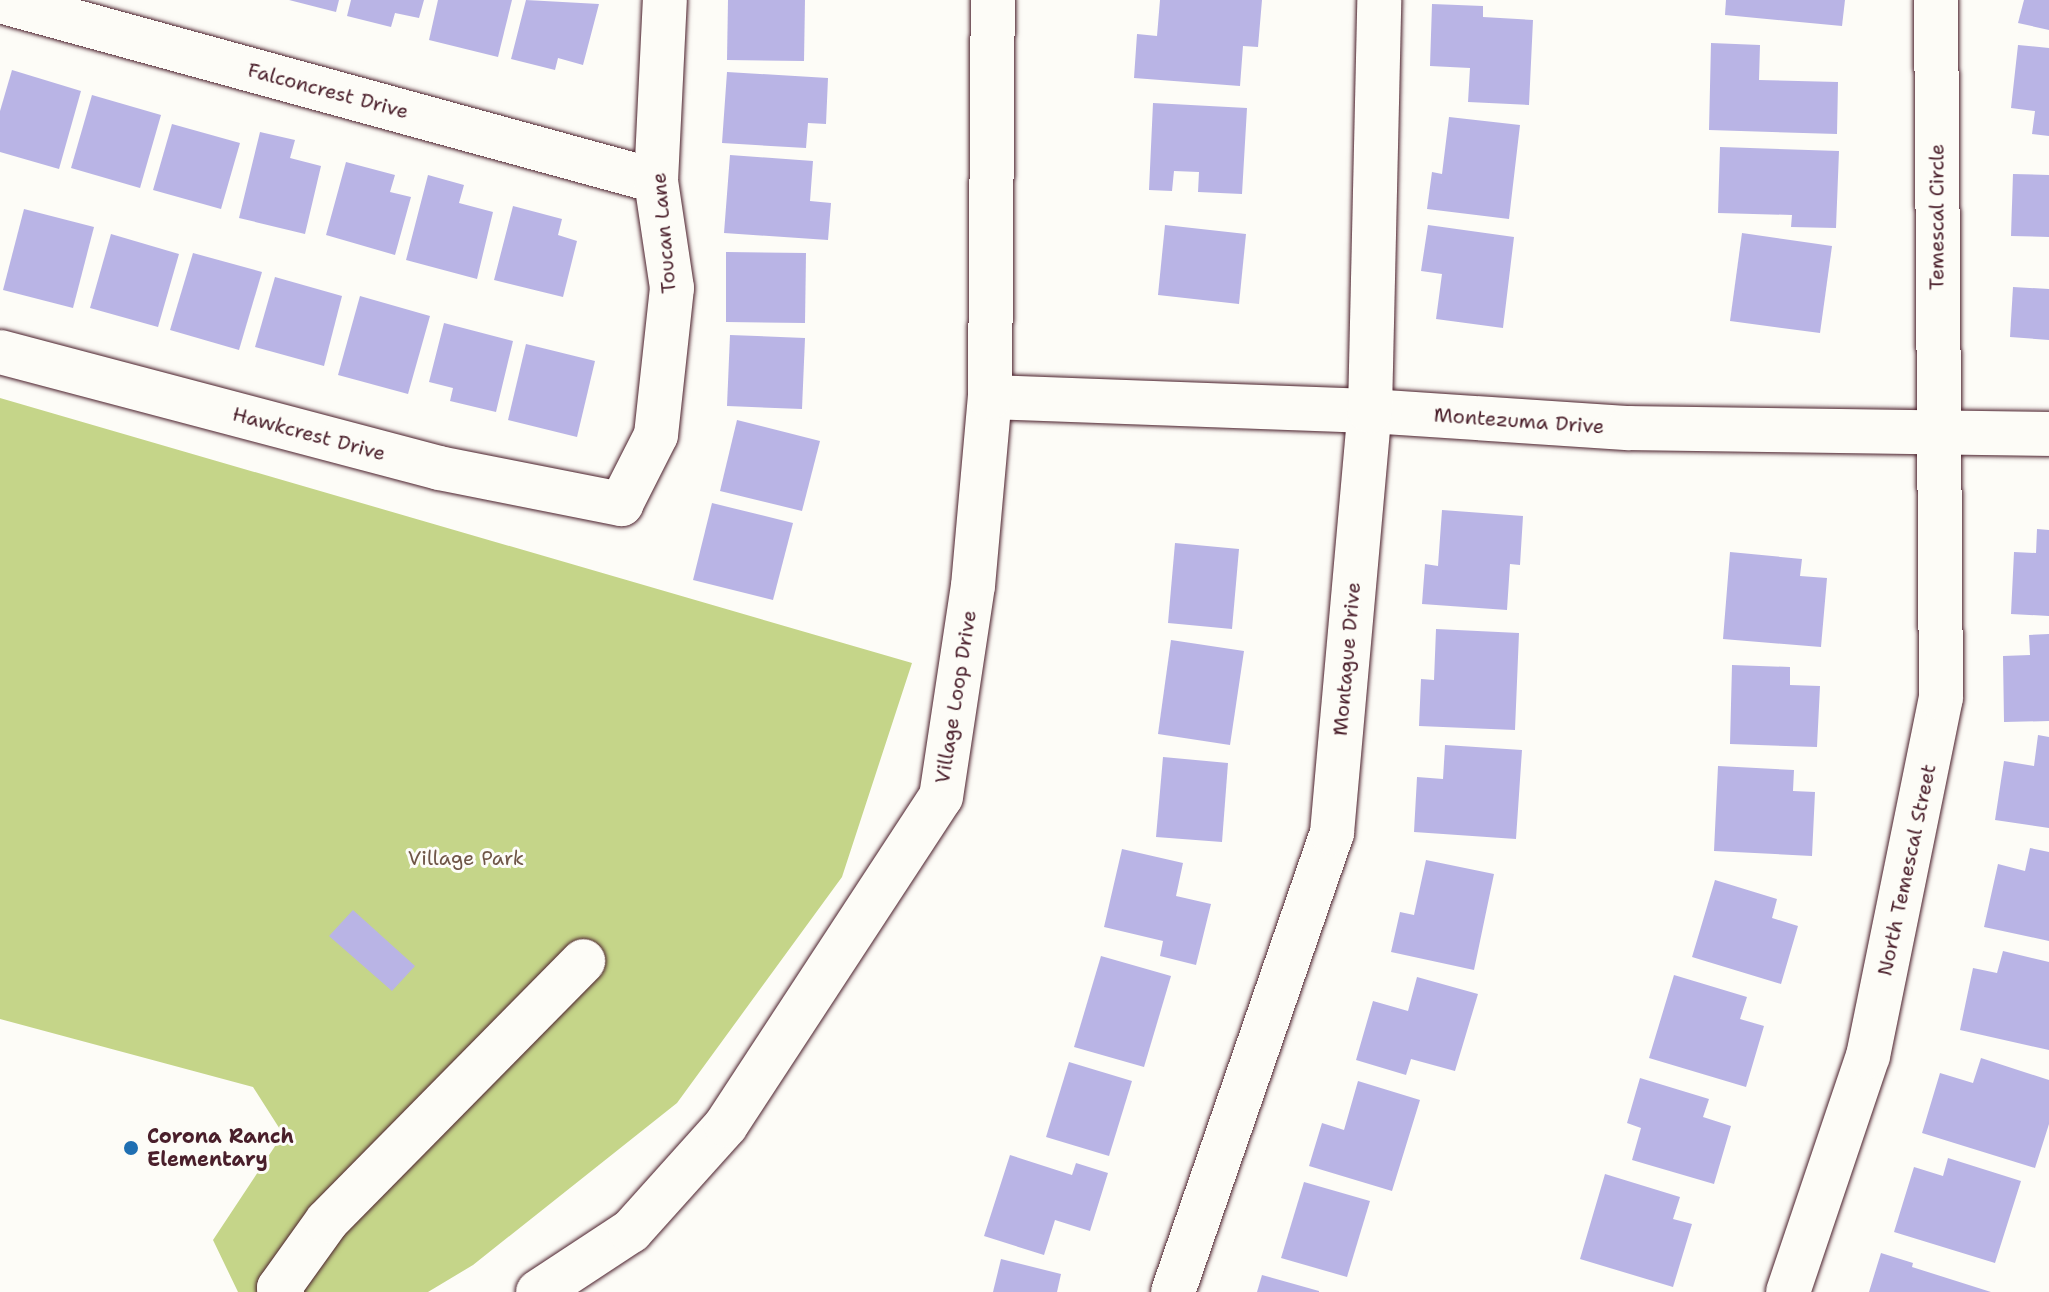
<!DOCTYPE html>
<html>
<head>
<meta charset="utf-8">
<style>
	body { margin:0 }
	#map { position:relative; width:2049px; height:1292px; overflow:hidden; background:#fdfcf7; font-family:"Shantell Sans",sans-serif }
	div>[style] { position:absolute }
	.green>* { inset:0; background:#c5d589 }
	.building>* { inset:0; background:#b9b4e5 }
	.roads { filter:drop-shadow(0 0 2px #4a1f2b) drop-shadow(0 0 2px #4a1f2b) }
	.minor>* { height:44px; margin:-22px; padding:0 22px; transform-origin:22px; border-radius:22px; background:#fdfcf7 }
	.dots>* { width:22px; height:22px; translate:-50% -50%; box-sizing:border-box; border:4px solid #fdfcf7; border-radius:50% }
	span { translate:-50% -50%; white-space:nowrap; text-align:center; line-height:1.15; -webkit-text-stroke:6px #fdfcf7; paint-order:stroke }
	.street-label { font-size:20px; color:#4a1f2b }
	.park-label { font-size:20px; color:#6f5647 }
	.poi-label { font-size:20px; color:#4a1f2b; font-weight:700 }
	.left { translate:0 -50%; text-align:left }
</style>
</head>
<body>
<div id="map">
	<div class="green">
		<div style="clip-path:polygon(0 398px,912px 663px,842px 877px,677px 1103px,473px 1265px,428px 1292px,238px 1292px,213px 1240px,283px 1134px,253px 1087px,0 1019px)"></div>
	</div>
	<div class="building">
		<div style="clip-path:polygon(289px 0,339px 0,336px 12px)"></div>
		<div style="clip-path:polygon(351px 0,424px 0,419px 18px,395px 13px,391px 27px,347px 16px)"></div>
		<div style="clip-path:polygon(438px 0,512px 0,498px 57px,429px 40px)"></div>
		<div style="clip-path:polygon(526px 0,599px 4px,583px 65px,558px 58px,555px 70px,511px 59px)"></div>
		<div style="clip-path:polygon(728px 0,805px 0,804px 61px,727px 60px)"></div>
		<div style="clip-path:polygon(1160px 0,1262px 0,1258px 47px,1243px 46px,1240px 86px,1134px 78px,1137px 34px,1157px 36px)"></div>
		<div style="clip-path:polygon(1726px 0,1845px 0,1842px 26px,1725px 15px)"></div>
		<div style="clip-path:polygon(2024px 0,2049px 0,2049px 30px,2018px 23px)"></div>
		<div style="clip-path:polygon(1432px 4px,1483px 6px,1483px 17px,1533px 20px,1529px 105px,1468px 102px,1470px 68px,1430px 66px)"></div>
		<div style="clip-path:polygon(1711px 43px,1760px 45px,1759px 80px,1838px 82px,1837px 134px,1709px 130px)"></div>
		<div style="clip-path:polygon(2018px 45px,2049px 48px,2049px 136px,2032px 134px,2035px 111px,2011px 108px)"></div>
		<div style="clip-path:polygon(12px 70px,81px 91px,59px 169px,0 152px,0 111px)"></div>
		<div style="clip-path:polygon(727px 72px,828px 78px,826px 124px,808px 123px,806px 148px,722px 143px)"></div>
		<div style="clip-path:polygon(92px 95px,161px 115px,140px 188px,71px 168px)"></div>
		<div style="clip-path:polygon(1153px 103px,1247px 108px,1242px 194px,1198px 192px,1199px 172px,1174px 171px,1172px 191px,1149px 190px)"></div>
		<div style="clip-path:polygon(1449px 117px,1520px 125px,1509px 219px,1427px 209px,1432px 172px,1442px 174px)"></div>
		<div style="clip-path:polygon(172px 124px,240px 143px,221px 209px,153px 190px)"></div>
		<div style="clip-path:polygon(260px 132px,295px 140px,290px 158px,321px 166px,305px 234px,239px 218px)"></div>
		<div style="clip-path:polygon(1720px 147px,1839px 151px,1836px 228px,1791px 227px,1792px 215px,1718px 213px)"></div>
		<div style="clip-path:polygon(730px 155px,813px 161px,810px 201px,831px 203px,828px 240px,724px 233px)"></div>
		<div style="clip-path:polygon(346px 162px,395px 175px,390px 192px,411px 197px,395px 255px,326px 235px)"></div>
		<div style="clip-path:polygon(2013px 174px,2049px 175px,2049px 237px,2011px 236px)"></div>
		<div style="clip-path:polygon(428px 175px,464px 185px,459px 203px,493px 212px,477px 279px,406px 260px)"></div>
		<div style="clip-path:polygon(513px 206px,562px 219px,558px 235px,577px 241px,563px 297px,494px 280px)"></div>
		<div style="clip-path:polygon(24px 209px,94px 227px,73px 308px,3px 290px)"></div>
		<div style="clip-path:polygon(1165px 225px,1246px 234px,1239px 304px,1158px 295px)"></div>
		<div style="clip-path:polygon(1428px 225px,1514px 237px,1503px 328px,1436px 319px,1442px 274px,1421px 271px)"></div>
		<div style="clip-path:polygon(1742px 233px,1832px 246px,1820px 333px,1730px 321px)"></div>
		<div style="clip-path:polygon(111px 234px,179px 254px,158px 327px,90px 308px)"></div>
		<div style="clip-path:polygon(726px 252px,806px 253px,805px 323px,726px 322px)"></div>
		<div style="clip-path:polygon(193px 253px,262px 272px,239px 350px,170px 330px)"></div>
		<div style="clip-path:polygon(275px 277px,342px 296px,324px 366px,255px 347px)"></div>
		<div style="clip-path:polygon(2013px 287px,2049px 289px,2049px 340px,2010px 337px)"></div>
		<div style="clip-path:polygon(360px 296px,430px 316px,408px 394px,338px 375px)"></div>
		<div style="clip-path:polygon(444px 323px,513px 341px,496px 412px,450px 401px,453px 388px,429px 382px)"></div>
		<div style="clip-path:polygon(730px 335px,805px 338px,802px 409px,727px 406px)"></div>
		<div style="clip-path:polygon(526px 344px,595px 361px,577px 437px,508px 420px)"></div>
		<div style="clip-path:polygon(737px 420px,820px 441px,802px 511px,720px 491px)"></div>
		<div style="clip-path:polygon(712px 503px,793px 523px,773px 600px,693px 580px)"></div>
		<div style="clip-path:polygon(1442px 510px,1523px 516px,1520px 565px,1510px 564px,1507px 610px,1422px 604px,1425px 564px,1438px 566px)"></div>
		<div style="clip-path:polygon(2037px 529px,2049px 530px,2049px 616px,2011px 614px,2014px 552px,2036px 553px)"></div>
		<div style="clip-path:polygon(1175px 543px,1239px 549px,1232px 629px,1168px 623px)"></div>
		<div style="clip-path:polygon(1730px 552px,1802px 559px,1800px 576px,1827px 578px,1821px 647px,1723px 639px)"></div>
		<div style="clip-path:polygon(1436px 629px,1519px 633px,1515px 730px,1419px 726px,1421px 679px,1434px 680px)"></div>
		<div style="clip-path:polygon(2049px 634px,2049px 721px,2004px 722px,2003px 656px,2030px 655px,2029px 635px)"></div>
		<div style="clip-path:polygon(1171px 640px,1244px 651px,1230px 745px,1158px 734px)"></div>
		<div style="clip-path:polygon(1732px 665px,1790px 667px,1790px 685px,1820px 686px,1817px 747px,1730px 744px)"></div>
		<div style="clip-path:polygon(2038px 735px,2049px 737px,2049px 828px,1995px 820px,2004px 761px,2034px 766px)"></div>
		<div style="clip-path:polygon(1445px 745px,1522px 750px,1516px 839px,1414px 832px,1417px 777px,1443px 779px)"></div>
		<div style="clip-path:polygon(1163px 757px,1228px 763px,1222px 842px,1156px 837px)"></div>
		<div style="clip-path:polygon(1718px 766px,1794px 770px,1793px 791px,1815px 792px,1812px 856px,1714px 851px)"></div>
		<div style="clip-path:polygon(2030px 848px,2049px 852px,2049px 941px,1984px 927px,1998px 864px,2025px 871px)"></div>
		<div style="clip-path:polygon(1122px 849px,1183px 863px,1176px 896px,1211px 904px,1196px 965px,1160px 956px,1163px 941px,1104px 927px)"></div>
		<div style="clip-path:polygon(1426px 860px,1494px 874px,1474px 970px,1391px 952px,1400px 912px,1414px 915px)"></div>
		<div style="clip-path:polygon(1715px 880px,1777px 899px,1772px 918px,1798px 926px,1781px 984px,1692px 957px)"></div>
		<div style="clip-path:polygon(353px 910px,415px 966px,392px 991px,329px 936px)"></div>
		<div style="clip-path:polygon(2003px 951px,2049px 962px,2049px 1050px,1960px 1030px,1973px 968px,1997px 973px)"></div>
		<div style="clip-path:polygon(1101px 956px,1171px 976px,1144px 1067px,1074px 1047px)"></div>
		<div style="clip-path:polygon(1674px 975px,1747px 997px,1740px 1019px,1764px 1026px,1746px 1087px,1649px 1058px)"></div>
		<div style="clip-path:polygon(1417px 977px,1478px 994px,1455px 1071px,1411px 1059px,1406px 1075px,1356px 1060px,1373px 1001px,1408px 1011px)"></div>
		<div style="clip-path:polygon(1981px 1058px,2049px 1080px,2049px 1124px,2035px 1168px,1922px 1133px,1940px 1073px,1973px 1083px)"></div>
		<div style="clip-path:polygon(1069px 1062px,1132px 1081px,1109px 1156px,1046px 1137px)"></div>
		<div style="clip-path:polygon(1640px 1078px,1709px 1099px,1703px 1117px,1731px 1126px,1714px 1184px,1632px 1160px,1641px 1128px,1627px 1123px)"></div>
		<div style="clip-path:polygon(1358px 1081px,1420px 1100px,1392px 1191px,1309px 1166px,1322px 1123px,1344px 1130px)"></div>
		<div style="clip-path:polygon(1010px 1155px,1072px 1175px,1076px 1163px,1108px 1173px,1090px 1231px,1055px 1220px,1044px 1255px,984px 1236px)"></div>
		<div style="clip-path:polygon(1948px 1158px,2021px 1181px,1995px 1263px,1894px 1232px,1914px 1167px,1943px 1176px)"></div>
		<div style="clip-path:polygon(1605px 1174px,1680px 1197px,1673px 1219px,1692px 1224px,1673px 1287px,1580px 1259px)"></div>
		<div style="clip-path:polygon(1304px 1182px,1370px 1201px,1347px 1277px,1281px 1258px)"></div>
		<div style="clip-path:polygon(1881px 1253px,1913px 1263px,1912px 1267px,1991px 1292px,1869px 1292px)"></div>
		<div style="clip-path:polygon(1001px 1259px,1061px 1274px,1057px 1292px,993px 1292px)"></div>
		<div style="clip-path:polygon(1262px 1275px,1319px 1291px,1319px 1292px,1257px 1292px)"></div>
	</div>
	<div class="roads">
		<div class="minor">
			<div style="left:0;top:1px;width:680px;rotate:15.34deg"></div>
			<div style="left:0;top:352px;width:454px;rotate:14.8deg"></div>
			<div style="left:439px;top:468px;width:186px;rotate:11.2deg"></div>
			<div style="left:621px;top:504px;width:77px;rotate:-63.1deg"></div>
			<div style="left:656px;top:435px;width:148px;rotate:-83.8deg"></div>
			<div style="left:672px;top:288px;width:108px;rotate:-98.5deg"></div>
			<div style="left:656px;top:181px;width:181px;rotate:-87.2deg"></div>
			<div style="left:990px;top:397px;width:380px;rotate:2.1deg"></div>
			<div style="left:1370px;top:411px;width:260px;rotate:3.8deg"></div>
			<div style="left:1629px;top:428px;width:420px;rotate:0.8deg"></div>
			<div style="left:282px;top:1292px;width:5px;rotate:-127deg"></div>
			<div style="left:279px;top:1288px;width:82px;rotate:-54.4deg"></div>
			<div style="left:327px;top:1221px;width:365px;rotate:-45.4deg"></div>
			<div style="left:538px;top:1292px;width:111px;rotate:-33.3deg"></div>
			<div style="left:631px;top:1231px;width:142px;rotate:-48.1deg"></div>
			<div style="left:726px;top:1125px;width:392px;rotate:-56.8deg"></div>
			<div style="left:941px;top:797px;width:213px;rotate:-81.4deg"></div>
			<div style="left:973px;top:586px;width:190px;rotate:-84.9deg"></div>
			<div style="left:990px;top:397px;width:397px;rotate:-89.6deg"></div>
			<div style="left:1173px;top:1292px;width:486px;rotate:-70.9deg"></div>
			<div style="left:1332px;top:833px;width:424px;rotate:-84.9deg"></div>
			<div style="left:1370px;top:411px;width:411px;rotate:-88.7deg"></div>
			<div style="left:1788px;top:1292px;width:249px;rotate:-71.3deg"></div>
			<div style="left:1868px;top:1056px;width:365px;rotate:-78.5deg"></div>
			<div style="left:1941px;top:698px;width:698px;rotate:-90.41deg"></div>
		</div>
	</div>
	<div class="dots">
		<div style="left:131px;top:1148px;background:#1f6fb2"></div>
	</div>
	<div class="street-label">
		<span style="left:328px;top:91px;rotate:15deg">Falconcrest Drive</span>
		<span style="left:1937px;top:217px;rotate:-90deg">Temescal Circle</span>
		<span style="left:664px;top:233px;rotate:-95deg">Toucan Lane</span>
		<span style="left:1519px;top:421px;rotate:4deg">Montezuma Drive</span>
		<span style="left:309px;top:434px;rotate:15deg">Hawkcrest Drive</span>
		<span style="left:1347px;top:659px;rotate:-85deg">Montague Drive</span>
		<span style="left:956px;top:697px;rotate:-81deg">Village Loop Drive</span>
		<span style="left:1907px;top:870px;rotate:-78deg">North Temescal Street</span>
	</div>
	<div class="park-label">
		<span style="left:466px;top:858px">Village Park</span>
	</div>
	<div class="poi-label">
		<span class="left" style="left:147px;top:1148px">Corona Ranch<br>Elementary</span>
	</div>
</div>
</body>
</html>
